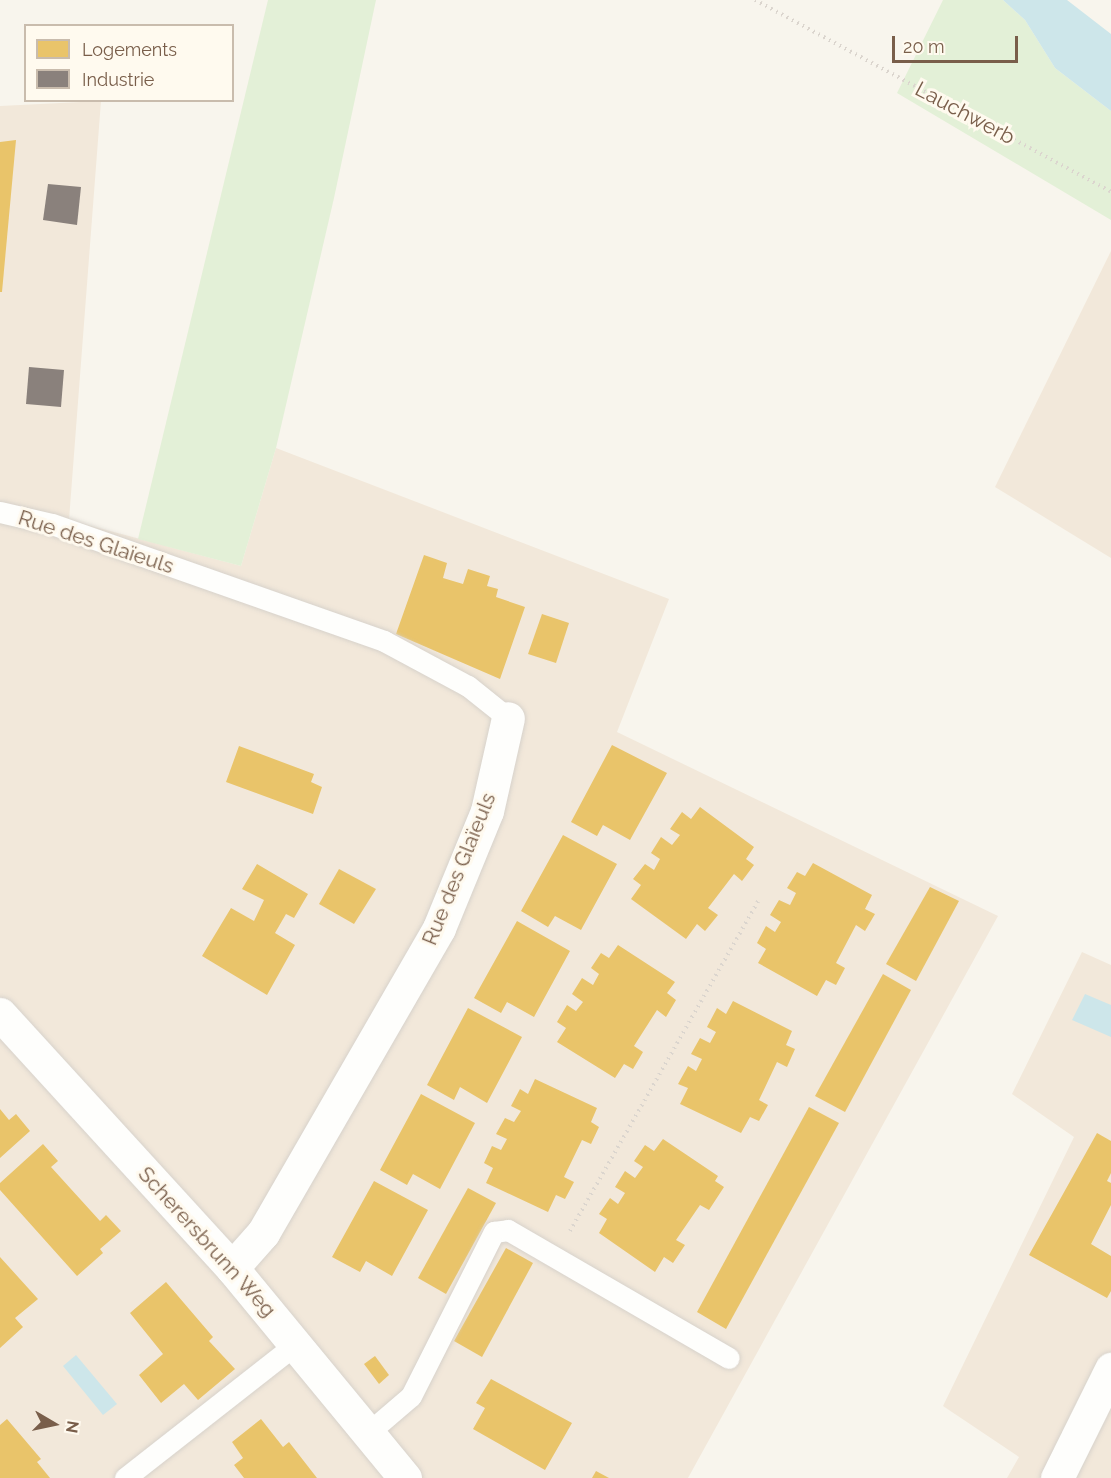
<!DOCTYPE html>
<html>
<head>
<meta charset="utf-8">
<style>
	body { margin:0 }
	#map { position:relative; width:1111px; height:1478px; overflow:hidden; background:#f8f5ed; font-family:Raleway,sans-serif }
	div>[style] { position:absolute }
	.residential>* { inset:0; background:#f2e8da }
	.green>* { inset:0; background:#e3f0d7 }
	.water>* { inset:0; background:#cde6ea }
	.homes>* { inset:0; background:#e9c46a }
	.industry>* { inset:0; background:#8a817c }
	.path>* { height:4px; margin-top:-2px; transform-origin:0; background:repeating-linear-gradient(90deg,#dbd5ce 0 1.5px,transparent 0 6px) }
	.roads { filter:drop-shadow(0 0 2px #d7d2cb) drop-shadow(0 0 2px #d7d2cb) }
	.service>* { height:21px; margin:-10.5px; padding:0 10.5px; transform-origin:10.5px; border-radius:10.5px; background:#fefefc }
	.minor>* { height:33px; margin:-16.5px; padding:0 16.5px; transform-origin:16.5px; border-radius:16.5px; background:#fefefc }
	span { translate:-50% -50%; white-space:nowrap; text-align:center; line-height:1.15; -webkit-text-stroke:6px #fffaef; paint-order:stroke }
	.street-label { font-size:21px; color:#795e4a }
	.legend { position:absolute; left:24px; top:24px; width:210px; height:78px; box-sizing:border-box; background:#fffaef; border:2px solid #c9bcad; margin:0; padding:8px 10px; list-style:none; font-size:18px; color:#795e4a }
	.legend li { display:flex; align-items:center; gap:12px; height:30px }
	.legend b { width:30px; border:2px solid #c9bcad }
	.north { position:absolute; left:24px; top:1394px; width:60px; height:60px; -webkit-text-stroke:4px #fffaef; paint-order:stroke; rotate:99deg; font-size:16px; font-weight:700; line-height:24px; text-align:center; color:#795e4a }
	.north::after { content:''; display:block; margin:auto; width:21px; height:27px; background:#795e4a; clip-path:polygon(50% 0,100% 100%,50% 72%,0 100%) }
	.scale { position:absolute; left:892px; top:36px; width:126px; height:27px; box-sizing:border-box; border:3px solid #795e4a; border-top:0; padding-left:8px; font-size:18px; line-height:21px; white-space:nowrap; color:#795e4a; -webkit-text-stroke:4px #fffaef; paint-order:stroke }
</style>
</head>
<body>
<div id="map">
	<div class="residential">
		<div style="clip-path:polygon(101px 101px,69px 520px,241px 566px,276px 448px,669px 599px,617px 732px,998px 916px,688px 1478px,0 1478px,0 106px)"></div>
		<div style="clip-path:polygon(1111px 251px,1111px 558px,995px 487px)"></div>
		<div style="clip-path:polygon(1082px 952px,1111px 965px,1111px 1478px,1007px 1478px,1019px 1457px,943px 1406px,1074px 1137px,1012px 1094px)"></div>
	</div>
	<div class="green">
		<div style="clip-path:polygon(268px 0,376px 0,334px 198px,276px 448px,241px 566px,138px 539px)"></div>
		<div style="clip-path:polygon(943px 0,1003px 0,1025px 20px,1055px 68px,1111px 111px,1111px 220px,897px 93px)"></div>
	</div>
	<div class="water">
		<div style="clip-path:polygon(1003px 0,1067px 0,1111px 34px,1111px 111px,1055px 68px,1025px 20px)"></div>
		<div style="clip-path:polygon(1085px 994px,1111px 1005px,1111px 1037px,1072px 1020px)"></div>
		<div style="clip-path:polygon(76px 1355px,117px 1404px,103px 1415px,63px 1366px)"></div>
	</div>
	<div class="homes">
		<div style="clip-path:polygon(16px 140px,2px 292px,0 292px,0 142px)"></div>
		<div style="clip-path:polygon(424px 555px,447px 563px,443px 578px,463px 584px,468px 569px,490px 576px,487px 586px,498px 589px,496px 597px,525px 607px,500px 679px,396px 634px)"></div>
		<div style="clip-path:polygon(542px 614px,569px 623px,556px 663px,528px 654px)"></div>
		<div style="clip-path:polygon(612px 745px,667px 773px,630px 840px,603px 825px,597px 836px,571px 822px)"></div>
		<div style="clip-path:polygon(239px 746px,314px 774px,311px 782px,322px 787px,313px 814px,226px 782px)"></div>
		<div style="clip-path:polygon(700px 807px,754px 847px,746px 859px,754px 865px,742px 881px,734px 874px,708px 908px,718px 915px,705px 931px,697px 924px,686px 939px,631px 899px,641px 885px,633px 879px,645px 864px,654px 870px,660px 859px,651px 853px,661px 837px,672px 845px,680px 835px,670px 829px,682px 812px,691px 819px)"></div>
		<div style="clip-path:polygon(563px 835px,617px 864px,581px 930px,555px 916px,548px 927px,521px 911px)"></div>
		<div style="clip-path:polygon(813px 863px,872px 895px,865px 909px,875px 914px,865px 931px,856px 925px,836px 963px,845px 968px,836px 985px,826px 980px,817px 996px,758px 963px,766px 949px,757px 943px,766px 926px,775px 932px,781px 922px,770px 915px,779px 900px,790px 905px,796px 893px,787px 888px,797px 872px,805px 876px)"></div>
		<div style="clip-path:polygon(257px 864px,308px 894px,294px 918px,286px 914px,275px 933px,295px 945px,267px 995px,202px 956px,231px 908px,254px 921px,264px 900px,242px 889px)"></div>
		<div style="clip-path:polygon(339px 869px,376px 889px,354px 924px,319px 904px)"></div>
		<div style="clip-path:polygon(930px 887px,959px 901px,916px 981px,886px 964px)"></div>
		<div style="clip-path:polygon(517px 921px,570px 951px,534px 1017px,507px 1002px,501px 1013px,474px 998px)"></div>
		<div style="clip-path:polygon(618px 945px,675px 982px,667px 993px,676px 1000px,666px 1017px,657px 1010px,634px 1046px,643px 1052px,633px 1069px,624px 1064px,615px 1078px,557px 1042px,566px 1028px,557px 1022px,567px 1005px,576px 1011px,583px 1002px,572px 994px,582px 978px,593px 985px,599px 974px,591px 968px,601px 953px,609px 958px)"></div>
		<div style="clip-path:polygon(883px 974px,911px 990px,845px 1112px,815px 1096px)"></div>
		<div style="clip-path:polygon(733px 1001px,792px 1031px,786px 1045px,795px 1049px,787px 1067px,777px 1062px,759px 1100px,768px 1105px,759px 1121px,750px 1117px,741px 1133px,680px 1104px,688px 1088px,678px 1084px,688px 1066px,696px 1071px,702px 1059px,691px 1054px,700px 1038px,710px 1043px,716px 1032px,707px 1027px,717px 1008px,726px 1014px)"></div>
		<div style="clip-path:polygon(468px 1008px,522px 1037px,487px 1103px,460px 1087px,454px 1100px,427px 1085px)"></div>
		<div style="clip-path:polygon(535px 1079px,597px 1108px,591px 1122px,599px 1127px,591px 1144px,582px 1140px,564px 1177px,574px 1182px,565px 1199px,556px 1195px,548px 1212px,486px 1183px,493px 1168px,484px 1163px,492px 1146px,501px 1150px,507px 1139px,496px 1134px,505px 1118px,514px 1122px,521px 1111px,511px 1106px,520px 1089px,528px 1094px)"></div>
		<div style="clip-path:polygon(421px 1094px,475px 1123px,440px 1189px,413px 1174px,407px 1185px,380px 1170px)"></div>
		<div style="clip-path:polygon(809px 1107px,839px 1123px,726px 1329px,697px 1312px)"></div>
		<div style="clip-path:polygon(0 1109px,9px 1120px,16px 1114px,30px 1131px,0 1158px)"></div>
		<div style="clip-path:polygon(1097px 1133px,1111px 1141px,1111px 1173px,1107px 1181px,1111px 1183px,1111px 1205px,1091px 1244px,1111px 1256px,1111px 1291px,1107px 1298px,1029px 1255px)"></div>
		<div style="clip-path:polygon(663px 1139px,718px 1176px,715px 1181px,724px 1187px,709px 1210px,700px 1205px,676px 1240px,685px 1245px,673px 1263px,664px 1257px,655px 1272px,599px 1233px,607px 1219px,599px 1214px,610px 1198px,618px 1204px,625px 1193px,615px 1187px,625px 1171px,635px 1178px,643px 1167px,634px 1161px,645px 1145px,654px 1151px)"></div>
		<div style="clip-path:polygon(43px 1144px,58px 1161px,51px 1167px,100px 1221px,106px 1215px,121px 1231px,100px 1249px,103px 1253px,77px 1276px,0 1190px,0 1183px)"></div>
		<div style="clip-path:polygon(374px 1181px,428px 1210px,392px 1276px,366px 1261px,360px 1272px,332px 1257px)"></div>
		<div style="clip-path:polygon(468px 1188px,496px 1203px,446px 1294px,418px 1278px)"></div>
		<div style="clip-path:polygon(506px 1248px,533px 1263px,482px 1357px,454px 1341px)"></div>
		<div style="clip-path:polygon(0 1257px,38px 1299px,15px 1318px,23px 1327px,0 1348px)"></div>
		<div style="clip-path:polygon(166px 1282px,213px 1337px,209px 1341px,235px 1369px,198px 1400px,184px 1384px,161px 1403px,139px 1375px,163px 1354px,130px 1313px)"></div>
		<div style="clip-path:polygon(375px 1356px,389px 1375px,379px 1384px,364px 1364px)"></div>
		<div style="clip-path:polygon(491px 1379px,572px 1423px,545px 1470px,473px 1429px,485px 1408px,476px 1403px)"></div>
		<div style="clip-path:polygon(7px 1419px,41px 1459px,37px 1462px,50px 1478px,0 1478px,0 1425px)"></div>
		<div style="clip-path:polygon(261px 1419px,283px 1447px,289px 1442px,317px 1478px,244px 1478px,234px 1465px,243px 1458px,232px 1442px)"></div>
		<div style="clip-path:polygon(596px 1471px,609px 1478px,592px 1478px)"></div>
	</div>
	<div class="industry">
		<div style="clip-path:polygon(48px 184px,81px 187px,77px 225px,43px 220px)"></div>
		<div style="clip-path:polygon(29px 367px,64px 370px,61px 407px,26px 404px)"></div>
	</div>
	<div class="path">
		<div style="left:755px;top:0;width:404px;rotate:28.3deg"></div>
		<div style="left:570px;top:1231px;width:383px;rotate:-60.3deg"></div>
	</div>
	<div class="roads">
		<div class="service">
			<div style="left:0;top:512px;width:53px;rotate:13deg"></div>
			<div style="left:52px;top:524px;width:352px;rotate:19.4deg"></div>
			<div style="left:384px;top:641px;width:95px;rotate:28.2deg"></div>
			<div style="left:468px;top:686px;width:51px;rotate:38.7deg"></div>
			<div style="left:369px;top:1432px;width:55px;rotate:-40.6deg"></div>
			<div style="left:411px;top:1396px;width:184px;rotate:-63.2deg"></div>
			<div style="left:494px;top:1232px;width:14px;rotate:-8deg"></div>
			<div style="left:508px;top:1230px;width:255px;rotate:30.1deg"></div>
			<div style="left:125px;top:1478px;width:217px;rotate:-38.1deg"></div>
		</div>
		<div class="minor">
			<div style="left:0;top:1014px;width:344px;rotate:47.6deg"></div>
			<div style="left:232px;top:1268px;width:272px;rotate:50.5deg"></div>
			<div style="left:232px;top:1268px;width:47px;rotate:-48.5deg"></div>
			<div style="left:263px;top:1233px;width:352px;rotate:-60deg"></div>
			<div style="left:439px;top:928px;width:126px;rotate:-67.7deg"></div>
			<div style="left:487px;top:811px;width:95px;rotate:-77.3deg"></div>
			<div style="left:1057px;top:1478px;width:122px;rotate:-63.6deg"></div>
		</div>
	</div>
	<div class="street-label">
		<span style="left:965px;top:113px;rotate:28deg">Lauchwerb</span>
		<span style="left:96px;top:542px;rotate:18deg">Rue des Glaïeuls</span>
		<span style="left:459px;top:869px;rotate:-68deg">Rue des Glaïeuls</span>
		<span style="left:207px;top:1242px;rotate:48deg">Scherersbrunn Weg</span>
	</div>
	<ul class="legend">
	<li><b style="height:16px;background:#e9c46a"></b>Logements</li>
	<li><b style="height:16px;background:#8a817c"></b>Industrie</li>
	</ul>
	<div class="north">N</div>
	<div class="scale">20 m</div>
</div>
</body>
</html>
